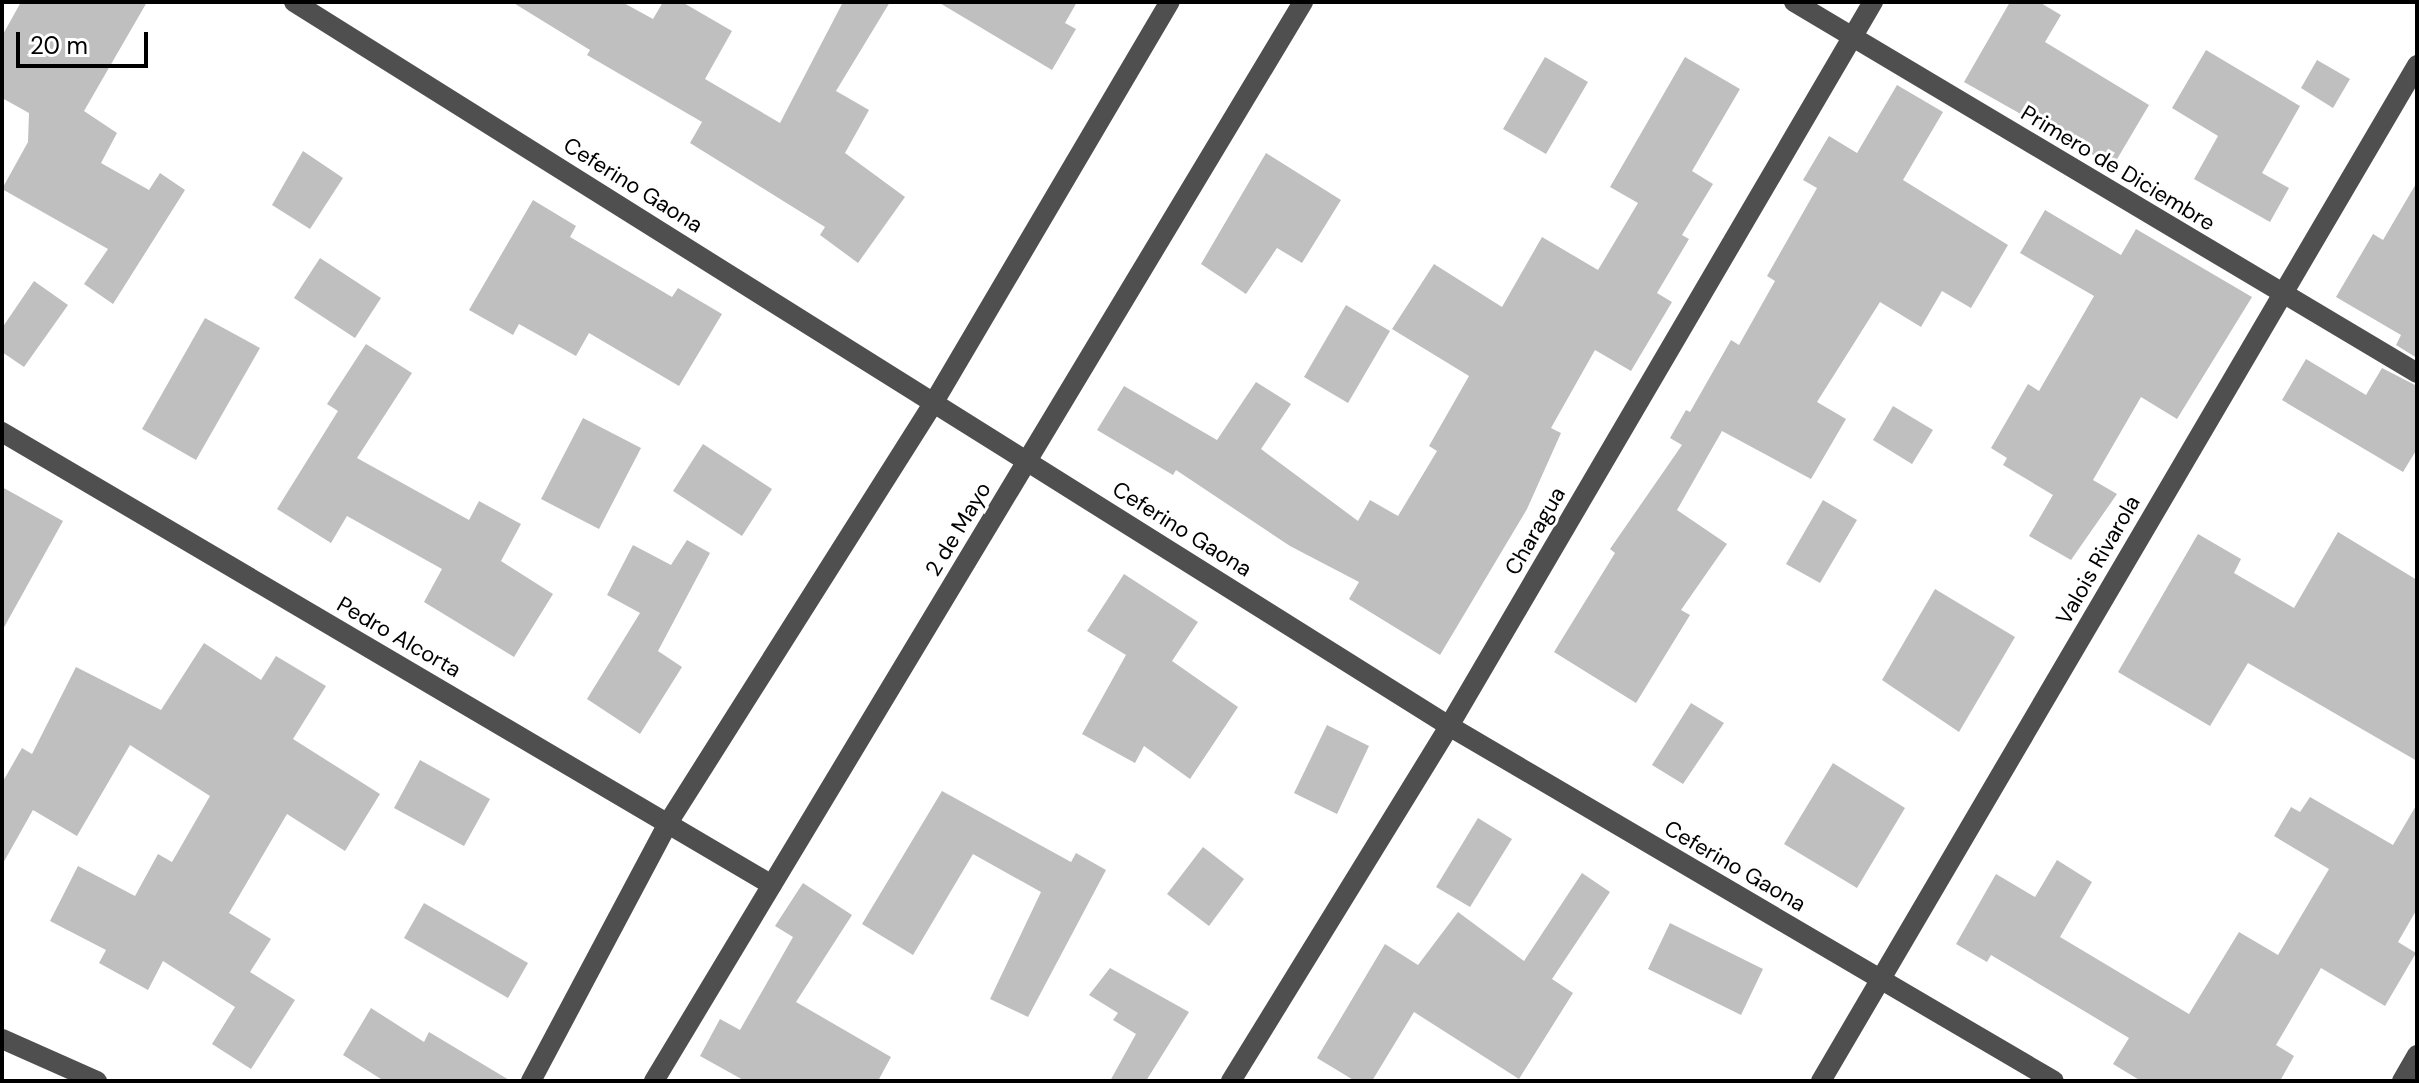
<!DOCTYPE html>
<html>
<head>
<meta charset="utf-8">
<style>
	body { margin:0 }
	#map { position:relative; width:2419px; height:1083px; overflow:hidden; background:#fff; font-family:"DM Sans",sans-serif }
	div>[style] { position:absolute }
	.building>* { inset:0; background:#bfbfbf }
	.minor>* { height:20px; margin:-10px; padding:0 10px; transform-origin:10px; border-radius:10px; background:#4f4f4f }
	span { translate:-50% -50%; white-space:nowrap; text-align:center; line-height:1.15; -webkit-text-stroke:6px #fff; paint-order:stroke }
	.street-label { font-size:22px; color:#000 }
	.frame { position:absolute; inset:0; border:4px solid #000; pointer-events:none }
	.scale { position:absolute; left:16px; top:32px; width:132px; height:36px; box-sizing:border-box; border:4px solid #000; border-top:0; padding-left:10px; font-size:24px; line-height:28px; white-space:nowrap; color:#000; -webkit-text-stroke:6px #fff; paint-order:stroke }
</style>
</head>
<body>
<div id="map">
	<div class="building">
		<div style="clip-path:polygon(21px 2px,147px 2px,84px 111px,117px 133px,101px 163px,149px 190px,160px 173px,185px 190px,113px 304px,84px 284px,108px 249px,2px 189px,28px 142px,29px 113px,2px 98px,2px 36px)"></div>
		<div style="clip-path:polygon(512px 2px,622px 2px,653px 19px,663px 2px,682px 2px,732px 31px,705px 79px,780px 123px,843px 2px,890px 2px,836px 91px,869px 110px,845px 153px,905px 197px,858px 263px,820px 235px,825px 227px,690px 143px,702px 122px,587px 55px,590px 50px)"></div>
		<div style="clip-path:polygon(938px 2px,1077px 2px,1065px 23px,1076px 29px,1052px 70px)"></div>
		<div style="clip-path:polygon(2010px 2px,2039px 2px,2061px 15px,2045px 42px,2149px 105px,2113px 166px,1964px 82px)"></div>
		<div style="clip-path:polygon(2206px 50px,2300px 106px,2262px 173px,2289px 188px,2270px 222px,2194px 179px,2218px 136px,2172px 108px)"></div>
		<div style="clip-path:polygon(1545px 57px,1588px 82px,1546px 154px,1503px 129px)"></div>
		<div style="clip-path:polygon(1685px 57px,1740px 89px,1692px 171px,1713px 184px,1682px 235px,1689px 239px,1657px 293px,1672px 302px,1631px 371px,1595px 350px,1551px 428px,1561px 433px,1527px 509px,1440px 655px,1349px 599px,1359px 582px,1290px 546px,1176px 470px,1173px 475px,1097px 430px,1124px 386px,1217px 440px,1256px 382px,1291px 404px,1261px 449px,1358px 521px,1370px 500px,1398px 516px,1437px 451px,1429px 446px,1469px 376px,1392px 329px,1434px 264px,1502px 307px,1542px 237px,1598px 270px,1638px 203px,1610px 187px)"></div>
		<div style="clip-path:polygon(2317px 60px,2350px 79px,2333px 108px,2301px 88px)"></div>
		<div style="clip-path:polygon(1897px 85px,1943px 112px,1903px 180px,2008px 245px,1971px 308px,1942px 291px,1921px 327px,1880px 302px,1817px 402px,1846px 419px,1811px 479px,1722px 431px,1677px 510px,1727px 544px,1681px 610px,1690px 615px,1636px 703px,1554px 652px,1615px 553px,1610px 549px,1682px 445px,1670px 438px,1686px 410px,1690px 412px,1731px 340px,1739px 345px,1775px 281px,1767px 276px,1817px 188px,1803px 180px,1829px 136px,1857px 153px)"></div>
		<div style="clip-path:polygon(303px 151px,343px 178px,310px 229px,272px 205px)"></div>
		<div style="clip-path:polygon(1266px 153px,1341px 200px,1302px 263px,1277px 248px,1246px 294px,1201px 264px)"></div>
		<div style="clip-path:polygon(2417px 182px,2417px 358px,2396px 345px,2401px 335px,2336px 297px,2373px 234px,2383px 240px)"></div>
		<div style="clip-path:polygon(533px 200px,576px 226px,570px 237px,672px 297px,678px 288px,722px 314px,679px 386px,589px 333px,576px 356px,519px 324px,513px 335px,469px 310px)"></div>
		<div style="clip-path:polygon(2045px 210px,2121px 255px,2136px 229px,2252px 297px,2177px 419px,2141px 397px,2093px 480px,2117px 494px,2071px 560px,2029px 536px,2053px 495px,2003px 465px,2007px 458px,1991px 448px,2028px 384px,2039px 391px,2094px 296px,2020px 253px)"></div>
		<div style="clip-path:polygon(320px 258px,381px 298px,355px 338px,294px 298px)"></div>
		<div style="clip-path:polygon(34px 281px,68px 305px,24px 367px,2px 352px,2px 328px)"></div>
		<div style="clip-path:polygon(1346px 305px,1390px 331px,1348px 403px,1304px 377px)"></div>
		<div style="clip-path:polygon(205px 318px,260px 348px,196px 460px,142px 429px)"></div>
		<div style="clip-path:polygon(366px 344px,412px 373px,357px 458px,469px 520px,479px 501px,521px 524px,501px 561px,553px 594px,514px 657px,424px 602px,442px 569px,347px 516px,331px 543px,277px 509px,338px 411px,327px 404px)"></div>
		<div style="clip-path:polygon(2306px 359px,2366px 395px,2382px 368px,2417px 386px,2417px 449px,2403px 472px,2282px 400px)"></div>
		<div style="clip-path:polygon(1893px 406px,1933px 430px,1912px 464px,1873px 440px)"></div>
		<div style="clip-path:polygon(583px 418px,641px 448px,599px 529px,541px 499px)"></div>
		<div style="clip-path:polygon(703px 444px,772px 489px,742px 536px,673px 491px)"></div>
		<div style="clip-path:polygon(2px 487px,63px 521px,2px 631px)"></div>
		<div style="clip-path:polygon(1823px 500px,1857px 520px,1820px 583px,1786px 564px)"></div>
		<div style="clip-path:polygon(2338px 532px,2417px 580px,2417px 761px,2248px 663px,2210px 726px,2118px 672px,2198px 534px,2241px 559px,2234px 573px,2294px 608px)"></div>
		<div style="clip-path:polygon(687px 540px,710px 553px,658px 651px,682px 667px,640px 734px,587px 699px,640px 613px,607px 595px,633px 545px,671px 565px)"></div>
		<div style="clip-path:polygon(1124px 574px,1198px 622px,1172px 661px,1238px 707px,1190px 779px,1144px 746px,1135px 763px,1082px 734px,1126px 655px,1087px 631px)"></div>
		<div style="clip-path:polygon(1935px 589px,2015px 637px,1959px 732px,1882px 680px)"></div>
		<div style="clip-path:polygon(204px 643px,261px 680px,276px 656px,326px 686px,293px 739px,380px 794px,345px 851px,287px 814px,229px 913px,271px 939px,250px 972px,295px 1000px,251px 1069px,212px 1044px,235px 1007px,163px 961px,148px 990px,99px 963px,106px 950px,50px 921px,78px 866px,135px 896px,158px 854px,172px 862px,210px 796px,130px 745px,77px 836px,33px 810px,2px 865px,2px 783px,22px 748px,32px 754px,76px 667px,161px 710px)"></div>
		<div style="clip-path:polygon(1691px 703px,1724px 723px,1683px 784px,1652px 765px)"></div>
		<div style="clip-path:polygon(1327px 725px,1369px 746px,1337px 814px,1294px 793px)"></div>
		<div style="clip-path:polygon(420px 760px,490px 799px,464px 846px,394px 808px)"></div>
		<div style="clip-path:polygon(1833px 763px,1905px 808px,1857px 888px,1784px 844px)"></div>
		<div style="clip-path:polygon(942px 791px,1071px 862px,1076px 853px,1106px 870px,1028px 1017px,990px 999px,1041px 892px,973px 854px,913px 955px,862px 924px)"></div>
		<div style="clip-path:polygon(2310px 797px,2393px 845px,2417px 804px,2417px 909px,2398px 942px,2416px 953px,2385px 1006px,2321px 968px,2276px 1045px,2294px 1056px,2280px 1081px,2141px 1081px,2113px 1064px,2129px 1038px,1991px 955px,1987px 962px,1956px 944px,1996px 874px,2035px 897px,2057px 860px,2092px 882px,2060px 937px,2189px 1014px,2239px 932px,2278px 955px,2329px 869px,2274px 836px,2291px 807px,2300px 812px)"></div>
		<div style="clip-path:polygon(1478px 818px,1512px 839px,1470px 907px,1436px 887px)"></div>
		<div style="clip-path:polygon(1203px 847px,1244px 879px,1209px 926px,1167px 894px)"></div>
		<div style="clip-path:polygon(1582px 873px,1610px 892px,1552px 979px,1573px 993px,1519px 1079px,1414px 1012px,1372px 1081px,1355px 1081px,1317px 1058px,1385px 944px,1418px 965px,1458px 912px,1524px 961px)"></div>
		<div style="clip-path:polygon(803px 883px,852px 915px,796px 1002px,891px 1057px,878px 1081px,745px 1081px,700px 1056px,720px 1019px,740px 1030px,793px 937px,775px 926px)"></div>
		<div style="clip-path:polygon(424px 903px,528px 963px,508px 998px,404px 938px)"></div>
		<div style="clip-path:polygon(1670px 923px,1763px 969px,1741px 1015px,1648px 969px)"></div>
		<div style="clip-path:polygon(1110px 968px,1189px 1012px,1146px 1081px,1110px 1081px,1136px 1034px,1113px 1020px,1118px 1013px,1089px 995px)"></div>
		<div style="clip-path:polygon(371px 1008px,424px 1042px,429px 1032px,511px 1081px,384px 1081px,343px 1055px)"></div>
	</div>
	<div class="minor">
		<div style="left:294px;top:2px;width:1363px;rotate:32.08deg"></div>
		<div style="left:1449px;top:726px;width:701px;rotate:30.4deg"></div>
		<div style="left:1794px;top:2px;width:725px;rotate:30.77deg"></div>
		<div style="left:2px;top:432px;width:893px;rotate:30.47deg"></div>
		<div style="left:2px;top:1039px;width:104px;rotate:23.9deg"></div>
		<div style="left:531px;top:1081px;width:292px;rotate:-62deg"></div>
		<div style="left:668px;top:823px;width:498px;rotate:-57.7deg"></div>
		<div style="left:934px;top:402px;width:464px;rotate:-59.5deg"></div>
		<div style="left:654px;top:1081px;width:1259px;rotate:-58.97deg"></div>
		<div style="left:1231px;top:1081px;width:417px;rotate:-58.4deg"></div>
		<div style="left:1449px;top:726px;width:839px;rotate:-59.65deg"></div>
		<div style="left:1821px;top:1081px;width:1178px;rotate:-59.6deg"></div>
		<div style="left:2402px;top:1081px;width:30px;rotate:-60deg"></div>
	</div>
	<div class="street-label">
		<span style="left:2118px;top:168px;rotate:31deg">Primero de Diciembre</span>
		<span style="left:633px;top:185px;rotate:32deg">Ceferino Gaona</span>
		<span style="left:958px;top:529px;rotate:-59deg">2 de Mayo</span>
		<span style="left:1182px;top:529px;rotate:32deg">Ceferino Gaona</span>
		<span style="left:1535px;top:531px;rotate:-60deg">Charagua</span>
		<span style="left:2098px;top:560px;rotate:-60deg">Valois Rivarola</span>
		<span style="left:399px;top:637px;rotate:30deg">Pedro Alcorta</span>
		<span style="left:1735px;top:866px;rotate:30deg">Ceferino Gaona</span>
	</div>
	<div class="frame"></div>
	<div class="scale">20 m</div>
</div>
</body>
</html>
